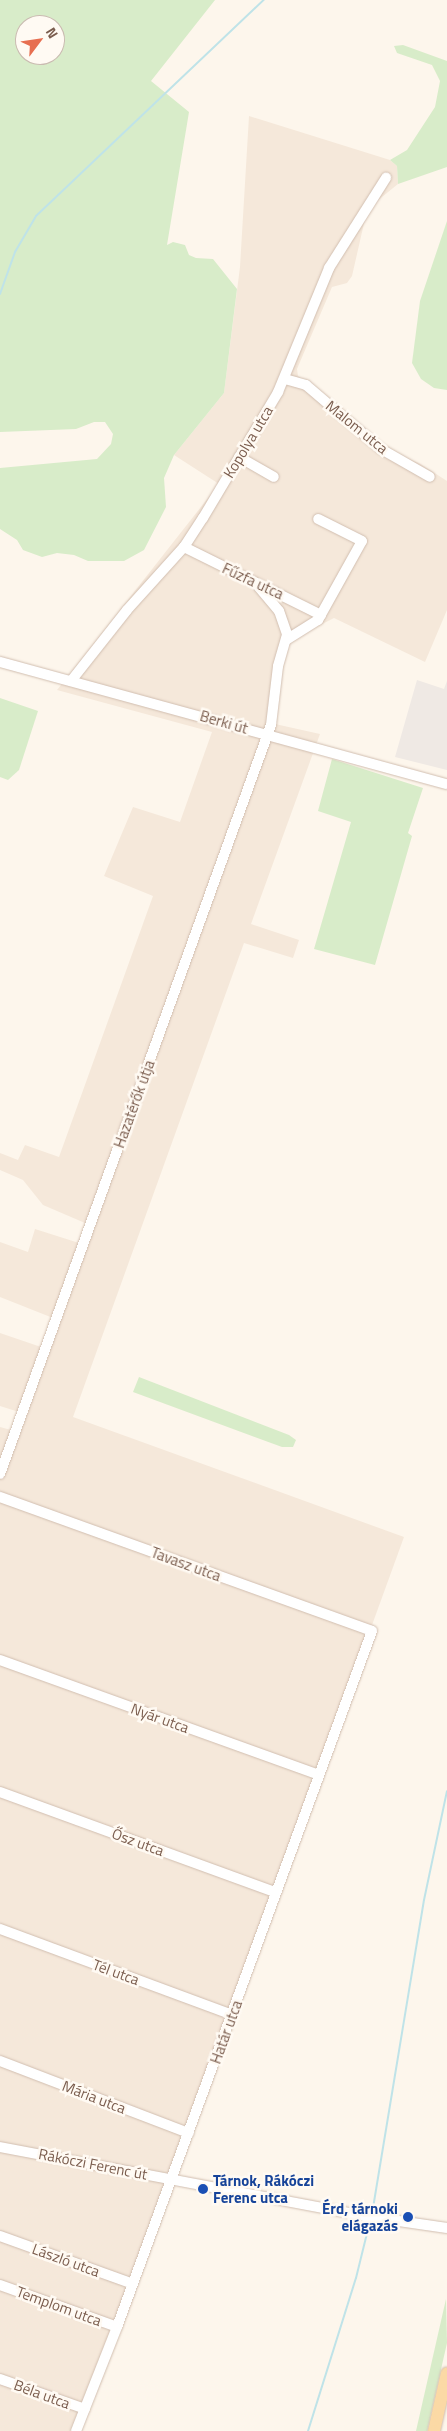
<!DOCTYPE html>
<html>
<head>
<meta charset="utf-8">
<style>
	body { margin:0 }
	#map { position:relative; width:447px; height:2431px; overflow:hidden; background:#fdf6ec; font-family:"Titillium Web",sans-serif }
	div>[style] { position:absolute }
	.residential>* { inset:0; background:#f5e8da }
	.industrial>* { inset:0; background:#efe9e4 }
	.green>* { inset:0; background:#d8ecc9 }
	.stream>* { height:2px; margin:-1px; padding:0 1px; transform-origin:1px; border-radius:1px; background:#bfe3e8 }
	.roads { filter:drop-shadow(0 0 1px #d1beb0) drop-shadow(0 0 1px #d1beb0) }
	.minor>* { height:10px; margin:-5px; padding:0 5px; transform-origin:5px; border-radius:5px; background:#fff }
	.major>* { height:12px; margin:-6px; padding:0 6px; transform-origin:6px; border-radius:6px; background:#fbd9a5 }
	.dots>* { width:14px; height:14px; translate:-50% -50%; box-sizing:border-box; border:2px solid #fffaf3; border-radius:50% }
	span { translate:-50% -50%; white-space:nowrap; text-align:center; line-height:1.15; -webkit-text-stroke:5px #fffaf3; paint-order:stroke }
	.street-label { font-size:15px; color:#7a5c4d }
	.transit-label { font-size:15px; color:#164399; font-weight:700 }
	.left { translate:0 -50%; text-align:left }
	.right { translate:-100% -50%; text-align:right }
	.north { position:absolute; left:15px; top:15px; width:50px; height:50px; box-sizing:border-box; background:#fffaf3; border:1px solid #cabbb1; border-radius:50%; rotate:59deg; font-size:14px; font-weight:700; line-height:20px; text-align:center; color:#7a5c4d }
	.north::after { content:''; display:block; margin:auto; width:18px; height:22px; background:#e76f51; clip-path:polygon(50% 0,100% 100%,50% 72%,0 100%) }
</style>
</head>
<body>
<div id="map">
	<div class="residential">
		<div style="clip-path:polygon(249px 116px,390px 160px,397px 166px,398px 184px,377px 201px,365px 219px,352px 276px,347px 283px,332px 287px,297px 369px,298px 376px,393px 453px,419px 463px,447px 481px,447px 610px,425px 662px,334px 618px,289px 641px,282px 657px,275px 724px,320px 734px,251px 924px,299px 940px,293px 958px,244px 943px,73px 1417px,404px 1537px,79px 2431px,0 2431px,0 1427px,11px 1430px,19px 1412px,0 1406px,0 1333px,41px 1347px,53px 1318px,0 1297px,0 1242px,28px 1252px,35px 1229px,79px 1243px,85px 1223px,43px 1205px,23px 1180px,0 1170px,0 1153px,18px 1160px,25px 1145px,59px 1157px,153px 896px,104px 876px,133px 807px,180px 822px,212px 732px,57px 690px,219px 484px,174px 455px,224px 393px,240px 267px)"></div>
	</div>
	<div class="industrial">
		<div style="clip-path:polygon(417px 680px,444px 689px,447px 681px,447px 770px,395px 757px)"></div>
	</div>
	<div class="green">
		<div style="clip-path:polygon(evenodd,0 0,215px 0,151px 81px,189px 112px,167px 245px,173px 242px,185px 245px,189px 255px,196px 258px,213px 259px,237px 289px,224px 393px,174px 455px,164px 478px,166px 507px,144px 550px,124px 561px,88px 561px,74px 555px,57px 553px,42px 557px,23px 550px,17px 540px,0 529px,0 468px,97px 459px,111px 444px,113px 434px,105px 422px,94px 422px,76px 429px,0 432px,0 0,25px 25px,55px 25px,55px 55px,25px 55px,25px 25px)"></div>
		<div style="clip-path:polygon(403px 45px,447px 61px,447px 167px,398px 184px,397px 166px,390px 160px,407px 150px,435px 107px,440px 81px,432px 65px,397px 53px,394px 46px)"></div>
		<div style="clip-path:polygon(447px 221px,447px 390px,434px 388px,421px 379px,412px 363px,420px 301px)"></div>
		<div style="clip-path:polygon(0 698px,38px 711px,19px 770px,8px 780px,0 777px)"></div>
		<div style="clip-path:polygon(332px 759px,423px 788px,408px 833px,412px 836px,375px 965px,314px 949px,351px 822px,318px 811px)"></div>
		<div style="clip-path:polygon(139px 1377px,289px 1435px,296px 1440px,293px 1447px,282px 1447px,133px 1392px)"></div>
		<div style="clip-path:polygon(446px 2299px,447px 2343px,427px 2431px,416px 2431px)"></div>
	</div>
	<div class="stream">
		<div style="left:0;top:294px;width:45px;rotate:-70.3deg"></div>
		<div style="left:15px;top:252px;width:42px;rotate:-59.7deg"></div>
		<div style="left:36px;top:216px;width:314px;rotate:-43.5deg"></div>
		<div style="left:372px;top:2214px;width:318px;rotate:-80.6deg"></div>
		<div style="left:424px;top:1900px;width:111px;rotate:-78.1deg"></div>
		<div style="left:308px;top:2431px;width:160px;rotate:-72.6deg"></div>
		<div style="left:356px;top:2278px;width:59px;rotate:-76.2deg"></div>
	</div>
	<div class="roads">
		<div class="minor">
			<div style="left:285px;top:379px;width:22px;rotate:16deg"></div>
			<div style="left:306px;top:385px;width:99px;rotate:40.5deg"></div>
			<div style="left:381px;top:449px;width:56px;rotate:29.7deg"></div>
			<div style="left:239px;top:457px;width:40px;rotate:29.7deg"></div>
			<div style="left:184px;top:547px;width:153px;rotate:26.4deg"></div>
			<div style="left:286px;top:640px;width:38px;rotate:-32deg"></div>
			<div style="left:318px;top:620px;width:90px;rotate:-60.9deg"></div>
			<div style="left:362px;top:541px;width:49px;rotate:-153.4deg"></div>
			<div style="left:0;top:662px;width:463px;rotate:15.3deg"></div>
			<div style="left:71px;top:681px;width:90px;rotate:-51.7deg"></div>
			<div style="left:127px;top:610px;width:85px;rotate:-47.9deg"></div>
			<div style="left:184px;top:547px;width:35px;rotate:-57deg"></div>
			<div style="left:203px;top:518px;width:147px;rotate:-59.2deg"></div>
			<div style="left:278px;top:392px;width:134px;rotate:-67.6deg"></div>
			<div style="left:329px;top:268px;width:107px;rotate:-57.7deg"></div>
			<div style="left:0;top:1474px;width:797px;rotate:-70.11deg"></div>
			<div style="left:271px;top:725px;width:59px;rotate:-83.2deg"></div>
			<div style="left:278px;top:666px;width:33px;rotate:-74deg"></div>
			<div style="left:287px;top:634px;width:24px;rotate:-109deg"></div>
			<div style="left:279px;top:611px;width:33px;rotate:-130deg"></div>
			<div style="left:0;top:1497px;width:395px;rotate:19.8deg"></div>
			<div style="left:372px;top:1631px;width:741px;rotate:110.12deg"></div>
			<div style="left:117px;top:2327px;width:112px;rotate:111.5deg"></div>
			<div style="left:0;top:1660px;width:339px;rotate:19.8deg"></div>
			<div style="left:0;top:1792px;width:293px;rotate:20deg"></div>
			<div style="left:0;top:1929px;width:247px;rotate:20.3deg"></div>
			<div style="left:0;top:2061px;width:202px;rotate:20.9deg"></div>
			<div style="left:0;top:2147px;width:370px;rotate:10.7deg"></div>
			<div style="left:364px;top:2216px;width:84px;rotate:8.2deg"></div>
			<div style="left:0;top:2236px;width:141px;rotate:19.8deg"></div>
			<div style="left:0;top:2285px;width:124px;rotate:19.7deg"></div>
			<div style="left:0;top:2379px;width:90px;rotate:19.4deg"></div>
		</div>
		<div class="major">
			<div style="left:434px;top:2431px;width:59px;rotate:-77.4deg"></div>
		</div>
	</div>
	<div class="dots">
		<div style="left:203px;top:2189px;background:#1a4fb4"></div>
		<div style="left:408px;top:2217px;background:#1a4fb4"></div>
	</div>
	<div class="street-label">
		<span style="left:357px;top:427px;rotate:39deg">Malom utca</span>
		<span style="left:248px;top:442px;rotate:-59deg">Kopolya utca</span>
		<span style="left:253px;top:581px;rotate:25deg">Fűzfa utca</span>
		<span style="left:224px;top:722px;rotate:16deg">Berki út</span>
		<span style="left:134px;top:1104px;rotate:-70deg">Hazatérők útja</span>
		<span style="left:186px;top:1564px;rotate:20deg">Tavasz utca</span>
		<span style="left:160px;top:1718px;rotate:20deg">Nyár utca</span>
		<span style="left:138px;top:1842px;rotate:20deg">Ősz utca</span>
		<span style="left:116px;top:1972px;rotate:20deg">Tél utca</span>
		<span style="left:226px;top:2032px;rotate:-70deg">Határ utca</span>
		<span style="left:94px;top:2097px;rotate:21deg">Mária utca</span>
		<span style="left:93px;top:2164px;rotate:11deg">Rákóczi Ferenc út</span>
		<span style="left:66px;top:2260px;rotate:20deg">László utca</span>
		<span style="left:59px;top:2306px;rotate:20deg">Templom utca</span>
		<span style="left:42px;top:2394px;rotate:20deg">Béla utca</span>
	</div>
	<div class="transit-label">
		<span class="left" style="left:213px;top:2189px">Tárnok, Rákóczi<br>Ferenc utca</span>
		<span class="right" style="left:398px;top:2217px">Érd, tárnoki<br>elágazás</span>
	</div>
	<div class="north">N</div>
</div>
</body>
</html>
